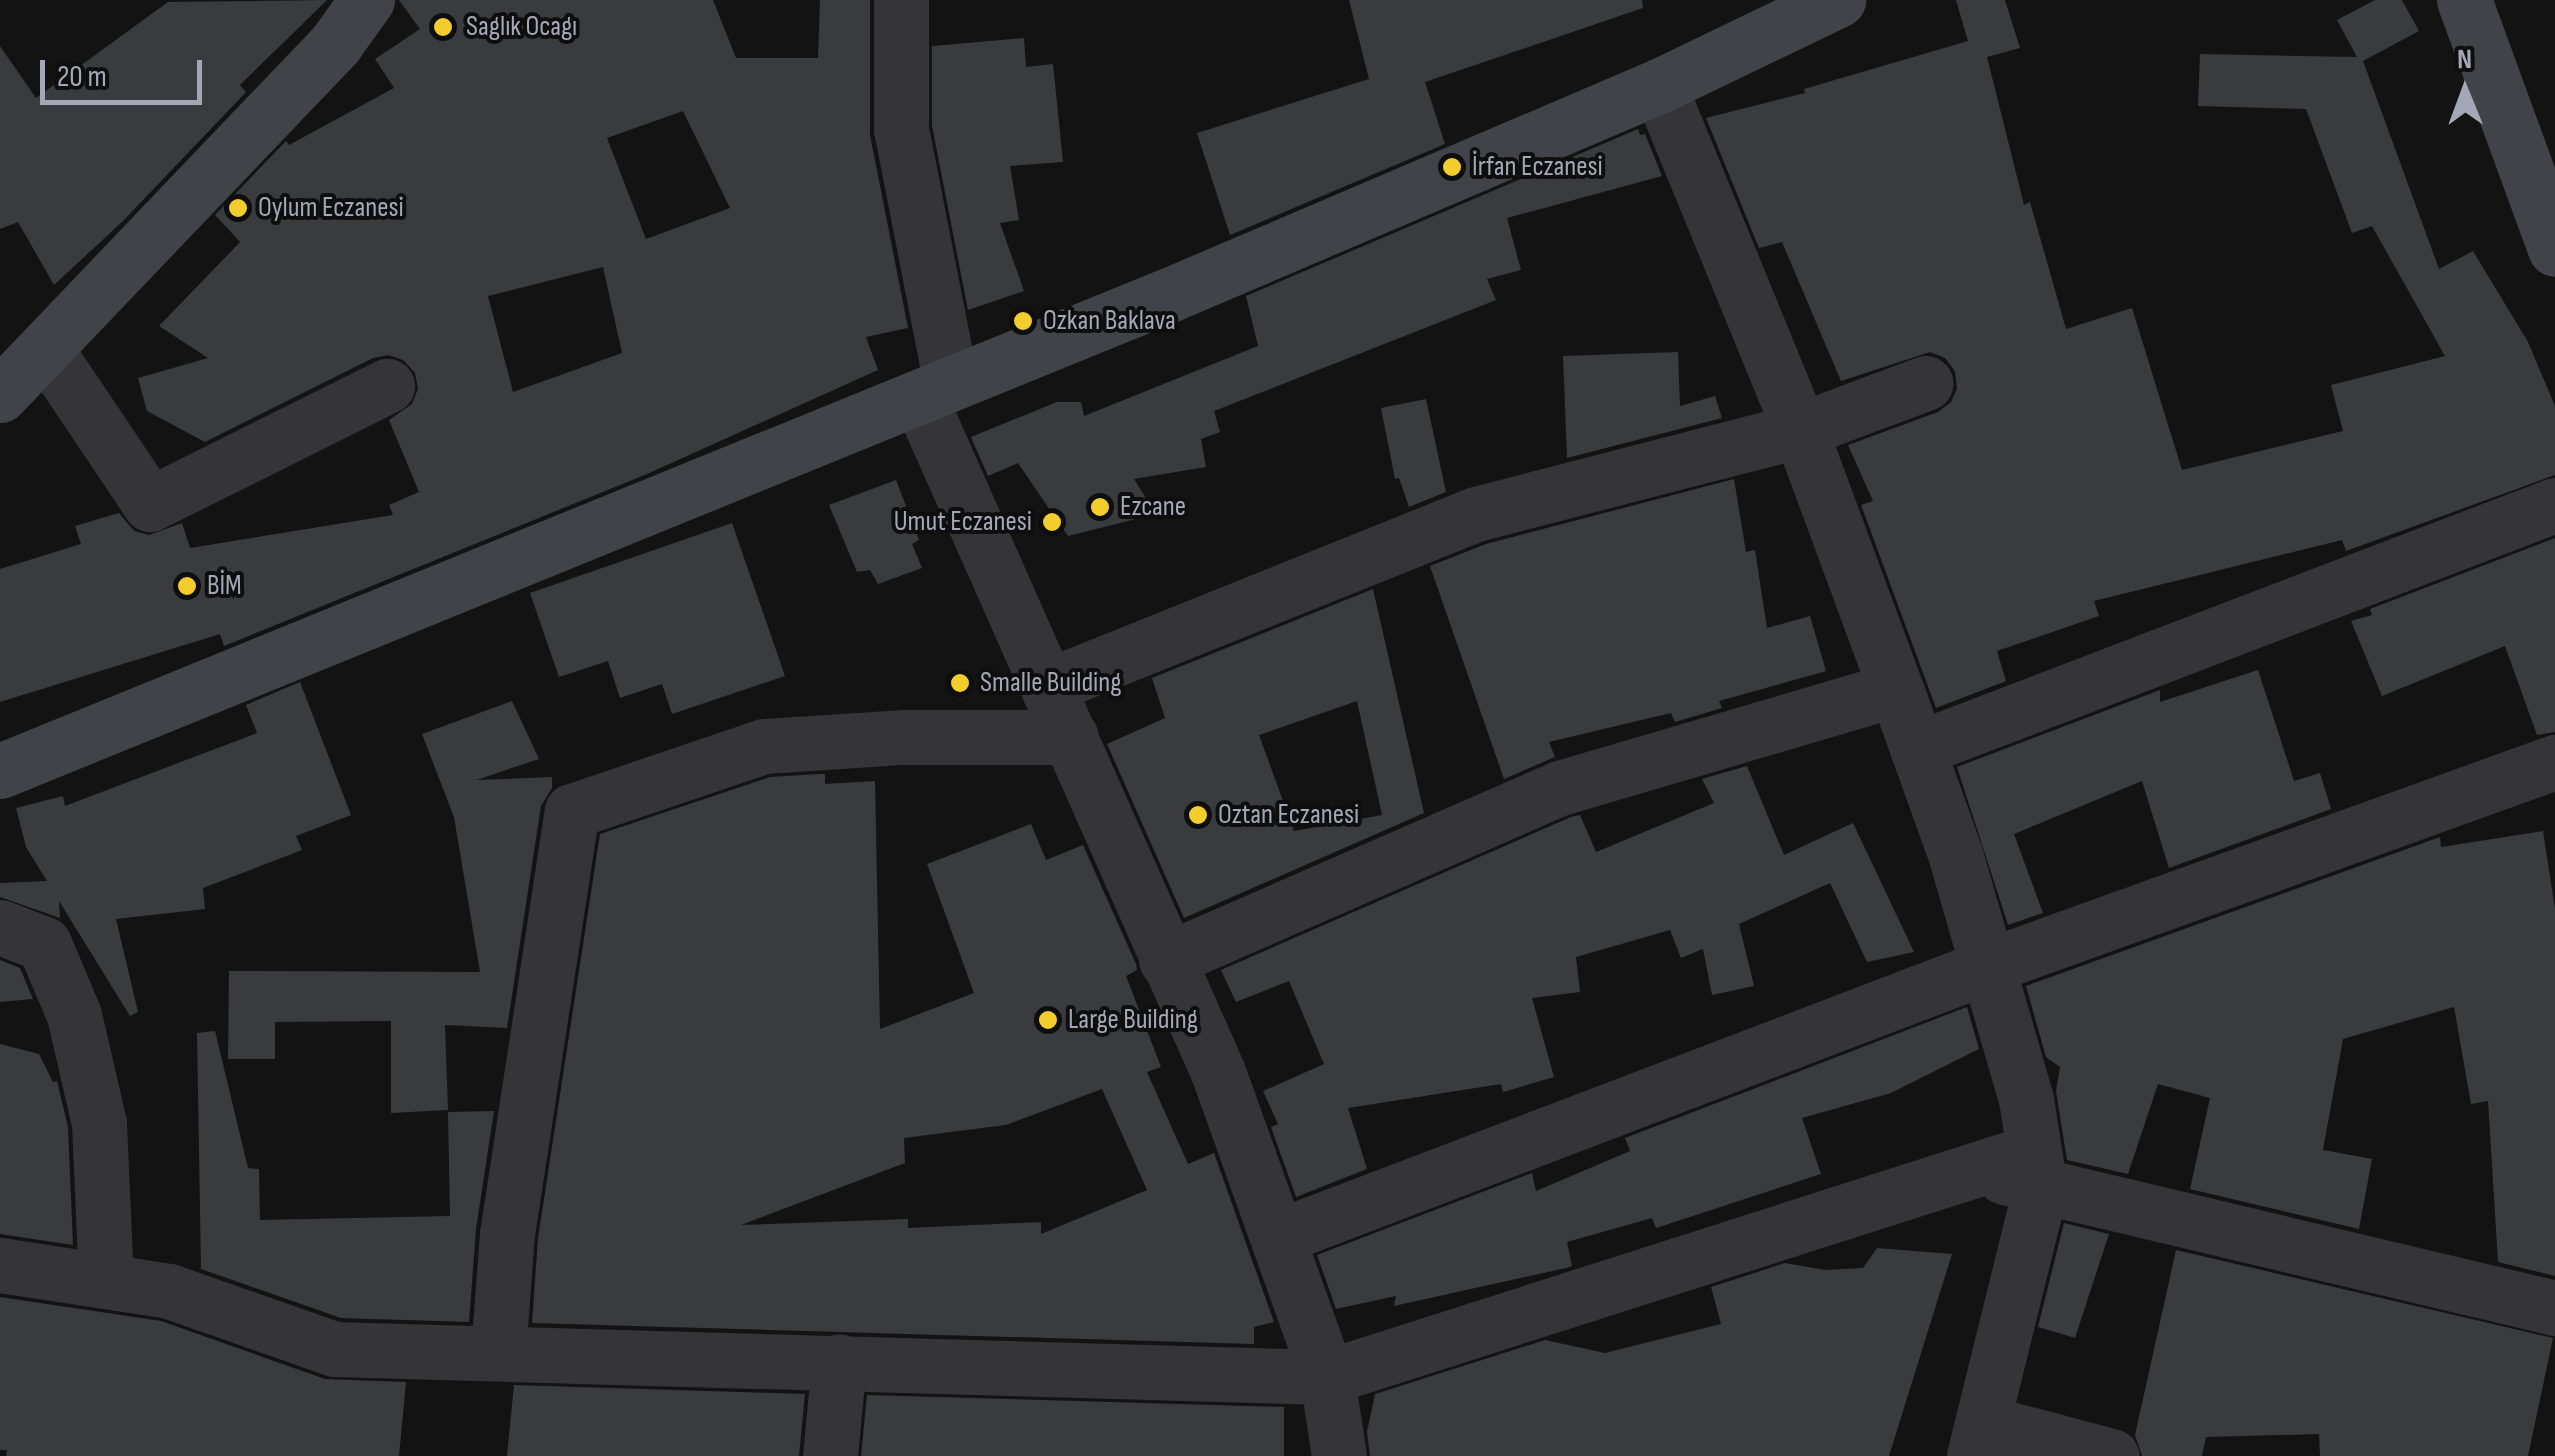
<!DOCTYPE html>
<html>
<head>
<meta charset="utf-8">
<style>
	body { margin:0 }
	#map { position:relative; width:2555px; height:1456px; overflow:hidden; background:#131314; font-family:"Sofia Sans Condensed",sans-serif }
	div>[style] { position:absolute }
	.building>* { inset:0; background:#3a3b3f }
	.street>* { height:55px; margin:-27.5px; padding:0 27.5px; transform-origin:27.5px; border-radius:27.5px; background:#343439 }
	.secondary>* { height:55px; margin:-27.5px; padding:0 27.5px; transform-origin:27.5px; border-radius:27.5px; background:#424249 }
	.dots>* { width:28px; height:28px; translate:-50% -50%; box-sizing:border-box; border:5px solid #0e0e0f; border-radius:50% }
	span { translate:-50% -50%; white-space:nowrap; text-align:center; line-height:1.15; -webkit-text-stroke:8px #0e0e0f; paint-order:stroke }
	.poi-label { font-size:28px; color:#a4a7b5 }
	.left { translate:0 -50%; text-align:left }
	.right { translate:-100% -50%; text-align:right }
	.north { position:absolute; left:2415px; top:40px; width:100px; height:100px; -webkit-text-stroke:8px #0e0e0f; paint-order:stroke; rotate:359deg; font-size:28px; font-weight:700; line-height:40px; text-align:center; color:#a4a7b5 }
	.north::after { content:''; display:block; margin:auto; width:35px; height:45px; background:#a4a7b5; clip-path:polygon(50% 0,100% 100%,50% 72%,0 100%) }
	.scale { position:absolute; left:40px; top:60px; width:162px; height:45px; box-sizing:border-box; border:5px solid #a4a7b5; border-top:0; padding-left:12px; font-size:30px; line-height:35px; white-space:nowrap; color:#a4a7b5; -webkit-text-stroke:8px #0e0e0f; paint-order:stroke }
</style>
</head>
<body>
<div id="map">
	<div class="building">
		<div style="clip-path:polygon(327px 0,240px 85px,246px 92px,123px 221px,54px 285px,18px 222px,0 229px,0 46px,36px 98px,168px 2px)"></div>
		<div style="clip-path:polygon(evenodd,399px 0,713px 0,736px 58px,818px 58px,820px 0,870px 0,870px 135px,908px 328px,866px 337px,878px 370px,647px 474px,224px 646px,220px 634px,0 702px,0 569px,81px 544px,75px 526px,119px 513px,134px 531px,149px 535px,182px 523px,190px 548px,393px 515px,389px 505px,419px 492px,389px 420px,412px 404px,418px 389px,415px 373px,403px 360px,388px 355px,373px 358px,205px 442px,147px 411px,138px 378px,208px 358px,159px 326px,240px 242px,215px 215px,286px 141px,289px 145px,394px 88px,375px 59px,420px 29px,399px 0,683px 111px,730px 208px,646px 239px,607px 138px,683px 111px,399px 0,603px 267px,622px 353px,513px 392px,488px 296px,603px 267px)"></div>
		<div style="clip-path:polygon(1349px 0,1642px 0,1643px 8px,1425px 82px,1445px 144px,1230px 235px,1197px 133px,1369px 79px)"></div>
		<div style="clip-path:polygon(1956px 0,2005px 0,2020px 48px,1987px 57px,2024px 205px,2030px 202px,2066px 329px,2132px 308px,2182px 470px,2343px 431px,2331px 385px,2445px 356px,2372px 226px,2352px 233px,2306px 109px,2198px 106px,2200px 54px,2357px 57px,2337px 20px,2375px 0,2402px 0,2419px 31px,2363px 61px,2439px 269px,2473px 251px,2528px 342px,2555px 406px,2555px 475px,2346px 551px,2342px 540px,2094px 601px,2099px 616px,1997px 651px,2006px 681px,1936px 708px,1861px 505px,1873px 501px,1848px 445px,1938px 412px,1951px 402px,1957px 389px,1955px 371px,1945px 358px,1930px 352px,1841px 381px,1782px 242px,1759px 248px,1706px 118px,1805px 93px,1804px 89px,1968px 41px)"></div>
		<div style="clip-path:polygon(1024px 38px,1026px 67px,1053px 64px,1063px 162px,1010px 166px,1019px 220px,1000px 223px,1024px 291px,968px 310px,932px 126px,932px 46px)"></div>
		<div style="clip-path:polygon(1638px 129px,1640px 135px,1645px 134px,1662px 176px,1507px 218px,1521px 270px,1487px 279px,1496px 300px,1214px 411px,1220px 432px,1201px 439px,1206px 467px,1134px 479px,1156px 514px,1068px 536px,1060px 524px,1049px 520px,1048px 507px,1018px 463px,988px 476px,971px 437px,1057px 402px,1081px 402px,1084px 416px,1258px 346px,1246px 296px)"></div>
		<div style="clip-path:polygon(1678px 352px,1680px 406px,1715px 396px,1722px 418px,1567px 458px,1563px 356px)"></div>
		<div style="clip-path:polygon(1426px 399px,1446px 492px,1409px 507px,1399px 478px,1395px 479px,1381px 408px)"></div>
		<div style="clip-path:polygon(1734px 479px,1746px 552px,1755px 550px,1767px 628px,1810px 616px,1826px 671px,1719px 701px,1722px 708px,1675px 722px,1671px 713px,1549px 742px,1555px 757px,1504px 779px,1430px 566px,1486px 544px)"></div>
		<div style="clip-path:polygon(896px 480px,919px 540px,912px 544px,922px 568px,878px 584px,870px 570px,857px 572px,829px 505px)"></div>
		<div style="clip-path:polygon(732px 523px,785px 676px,672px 714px,662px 684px,620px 698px,608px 661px,559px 677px,530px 593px)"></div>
		<div style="clip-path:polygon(2555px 538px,2555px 732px,2537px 735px,2505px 646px,2382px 696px,2351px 621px,2372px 615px,2370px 609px)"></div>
		<div style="clip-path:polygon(evenodd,1373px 589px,1424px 813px,1184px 918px,1107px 744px,1165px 718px,1152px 678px,1373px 589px,1357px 701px,1382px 815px,1294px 831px,1259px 735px,1357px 701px)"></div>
		<div style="clip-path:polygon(2258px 670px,2294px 781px,2320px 773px,2331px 809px,2169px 868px,2142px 781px,2014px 834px,2043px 913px,2008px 925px,1957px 767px,2160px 690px,2160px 702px)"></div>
		<div style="clip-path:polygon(300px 682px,351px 815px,296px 836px,302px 850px,203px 888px,205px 909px,116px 919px,138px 1012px,130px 1016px,59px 901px,60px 918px,0 897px,0 883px,47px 881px,26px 847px,16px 808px,63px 796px,65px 806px,257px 733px,246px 705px)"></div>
		<div style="clip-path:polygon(512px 701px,539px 759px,476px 780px,552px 777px,552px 788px,541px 806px,507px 1028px,445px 1025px,448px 1110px,391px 1113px,391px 1021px,275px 1022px,275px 1059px,228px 1059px,229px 971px,480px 972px,454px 817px,422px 734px)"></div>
		<div style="clip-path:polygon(1747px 766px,1784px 855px,1853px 823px,1914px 952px,1867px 962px,1830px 883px,1739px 924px,1754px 986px,1712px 995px,1703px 949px,1681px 958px,1670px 930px,1576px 957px,1580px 992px,1532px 998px,1554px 1077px,1503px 1092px,1501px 1084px,1348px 1108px,1367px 1169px,1296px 1197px,1271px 1127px,1278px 1124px,1263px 1091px,1324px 1064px,1289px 981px,1236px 1002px,1221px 970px,1571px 817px,1580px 815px,1596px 852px,1714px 803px,1702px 779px)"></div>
		<div style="clip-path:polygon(evenodd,819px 774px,825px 774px,825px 784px,875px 781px,880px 1029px,974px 993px,927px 864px,1031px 824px,1046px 860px,1083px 845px,1136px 964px,1137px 970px,1126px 976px,1161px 1067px,1147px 1072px,1188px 1164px,1214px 1153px,1274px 1322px,1254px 1327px,1254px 1344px,532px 1323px,538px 1238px,600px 834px,770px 777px,819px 774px,1102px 1089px,1147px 1190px,1041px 1234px,1041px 1222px,908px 1228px,908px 1219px,741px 1225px,905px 1163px,904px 1138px,1006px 1125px,1102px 1089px)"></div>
		<div style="clip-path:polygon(2543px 831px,2555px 909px,2555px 1276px,2498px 1262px,2488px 1101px,2471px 1104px,2454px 1007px,2343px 1039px,2323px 1150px,2372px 1159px,2359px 1229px,2190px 1189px,2210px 1098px,2158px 1084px,2128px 1174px,2067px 1160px,2056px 1091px,2060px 1067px,2046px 1057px,2026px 986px,2440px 837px,2441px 847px)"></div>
		<div style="clip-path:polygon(0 960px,20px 968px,33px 999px,0 1002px)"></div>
		<div style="clip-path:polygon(1967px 1007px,1979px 1049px,1891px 1093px,1802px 1118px,1821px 1174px,1656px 1228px,1652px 1218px,1567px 1242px,1572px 1266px,1566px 1268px,1394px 1306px,1396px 1296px,1336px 1309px,1317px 1255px,1532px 1173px,1536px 1191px,1630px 1151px,1625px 1138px)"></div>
		<div style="clip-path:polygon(215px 1031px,248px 1168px,259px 1169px,260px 1220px,450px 1216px,448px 1112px,494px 1111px,476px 1229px,469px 1322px,341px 1318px,201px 1269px,197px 1033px)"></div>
		<div style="clip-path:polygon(0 1044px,39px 1054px,53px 1082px,57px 1081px,68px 1127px,73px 1245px,0 1234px)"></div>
		<div style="clip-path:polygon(2064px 1223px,2109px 1234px,2075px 1338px,2038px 1327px)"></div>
		<div style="clip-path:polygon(1877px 1248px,1952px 1254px,1889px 1456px,1370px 1456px,1367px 1432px,1375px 1394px,1545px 1340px,1605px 1353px,1721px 1324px,1711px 1287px,1785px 1263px,1825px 1270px,1863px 1268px)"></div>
		<div style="clip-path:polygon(2176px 1250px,2553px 1338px,2528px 1456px,2320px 1456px,2319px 1434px,2206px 1437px,2202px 1456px,2142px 1456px,2135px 1435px)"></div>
		<div style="clip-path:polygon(0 1297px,161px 1321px,325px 1379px,406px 1382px,399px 1456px,6px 1456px,7px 1450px,0 1450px)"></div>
		<div style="clip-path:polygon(514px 1385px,805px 1394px,799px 1456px,507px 1456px)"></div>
		<div style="clip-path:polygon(867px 1395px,1284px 1407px,1284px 1456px,861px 1456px)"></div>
	</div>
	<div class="street">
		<div style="left:901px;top:0;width:129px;rotate:90deg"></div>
		<div style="left:901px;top:129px;width:259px;rotate:78.9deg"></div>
		<div style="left:1659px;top:86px;width:372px;rotate:67.7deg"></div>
		<div style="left:1800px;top:430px;width:276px;rotate:69.7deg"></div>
		<div style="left:1896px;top:689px;width:178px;rotate:70.3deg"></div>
		<div style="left:1956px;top:857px;width:252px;rotate:73.9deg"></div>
		<div style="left:2026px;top:1099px;width:91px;rotate:81.2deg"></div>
		<div style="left:2040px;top:1189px;width:275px;rotate:103.9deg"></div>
		<div style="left:45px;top:348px;width:188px;rotate:56.1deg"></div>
		<div style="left:150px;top:504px;width:265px;rotate:-26.5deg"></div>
		<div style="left:919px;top:397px;width:738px;rotate:66.11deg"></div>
		<div style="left:1218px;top:1072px;width:324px;rotate:70.3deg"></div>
		<div style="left:1327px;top:1377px;width:80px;rotate:81.4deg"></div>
		<div style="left:1048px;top:686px;width:461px;rotate:-21.9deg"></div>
		<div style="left:1476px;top:514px;width:335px;rotate:-14.5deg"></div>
		<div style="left:1800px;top:430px;width:134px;rotate:-20.5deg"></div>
		<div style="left:1917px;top:749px;width:683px;rotate:-20.93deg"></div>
		<div style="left:0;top:927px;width:47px;rotate:21.1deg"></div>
		<div style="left:44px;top:944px;width:77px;rotate:67.1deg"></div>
		<div style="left:74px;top:1015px;width:111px;rotate:77deg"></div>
		<div style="left:99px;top:1123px;width:158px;rotate:87.5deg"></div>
		<div style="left:1166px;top:960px;width:430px;rotate:-23.6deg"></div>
		<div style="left:1560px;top:788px;width:350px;rotate:-16.4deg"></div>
		<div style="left:2004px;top:1177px;width:566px;rotate:13.37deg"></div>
		<div style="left:1280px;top:1236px;width:758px;rotate:-20.87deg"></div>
		<div style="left:1988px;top:966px;width:603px;rotate:-19.79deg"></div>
		<div style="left:0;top:1265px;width:171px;rotate:8.7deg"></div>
		<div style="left:169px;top:1291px;width:176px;rotate:19.3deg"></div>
		<div style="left:335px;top:1349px;width:992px;rotate:1.62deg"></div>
		<div style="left:1327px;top:1377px;width:742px;rotate:-17.73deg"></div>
		<div style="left:498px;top:1353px;width:119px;rotate:-85.7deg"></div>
		<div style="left:507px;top:1234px;width:428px;rotate:-81.3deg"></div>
		<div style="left:572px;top:811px;width:203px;rotate:-18.7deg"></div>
		<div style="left:764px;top:746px;width:141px;rotate:-3.7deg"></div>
		<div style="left:905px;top:737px;width:166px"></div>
		<div style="left:1983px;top:1422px;width:133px;rotate:14.8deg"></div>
		<div style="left:830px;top:1456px;width:95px;rotate:-84.6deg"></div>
	</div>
	<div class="secondary">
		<div style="left:2464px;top:0;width:265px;rotate:69.9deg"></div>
		<div style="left:0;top:395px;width:487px;rotate:-46.3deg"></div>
		<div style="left:336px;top:43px;width:53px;rotate:-54.2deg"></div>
		<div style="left:0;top:771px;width:1262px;rotate:-22.16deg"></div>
		<div style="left:1169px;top:295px;width:533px;rotate:-23.1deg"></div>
		<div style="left:1659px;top:86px;width:199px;rotate:-25.7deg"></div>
	</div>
	<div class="dots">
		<div style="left:443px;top:27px;background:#f3cd2c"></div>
		<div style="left:1452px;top:167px;background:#f3cd2c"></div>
		<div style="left:238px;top:208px;background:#f3cd2c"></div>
		<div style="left:1023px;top:321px;background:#f3cd2c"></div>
		<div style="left:1100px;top:507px;background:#f3cd2c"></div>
		<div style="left:1052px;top:522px;background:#f3cd2c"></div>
		<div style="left:187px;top:586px;background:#f3cd2c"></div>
		<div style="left:960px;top:683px;background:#f3cd2c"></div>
		<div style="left:1198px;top:815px;background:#f3cd2c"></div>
		<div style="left:1048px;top:1020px;background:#f3cd2c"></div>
	</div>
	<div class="poi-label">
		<span class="left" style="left:466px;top:27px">Saglık Ocagı</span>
		<span class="left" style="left:1472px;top:167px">İrfan Eczanesi</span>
		<span class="left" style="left:258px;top:208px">Oylum Eczanesi</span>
		<span class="left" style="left:1043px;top:321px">Ozkan Baklava</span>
		<span class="left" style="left:1120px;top:507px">Ezcane</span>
		<span class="right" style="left:1032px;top:522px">Umut Eczanesi</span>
		<span class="left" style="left:207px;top:586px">BİM</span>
		<span class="left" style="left:980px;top:683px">Smalle Building</span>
		<span class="left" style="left:1218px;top:815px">Oztan Eczanesi</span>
		<span class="left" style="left:1068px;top:1020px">Large Building</span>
	</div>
	<div class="north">N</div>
	<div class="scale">20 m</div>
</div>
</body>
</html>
